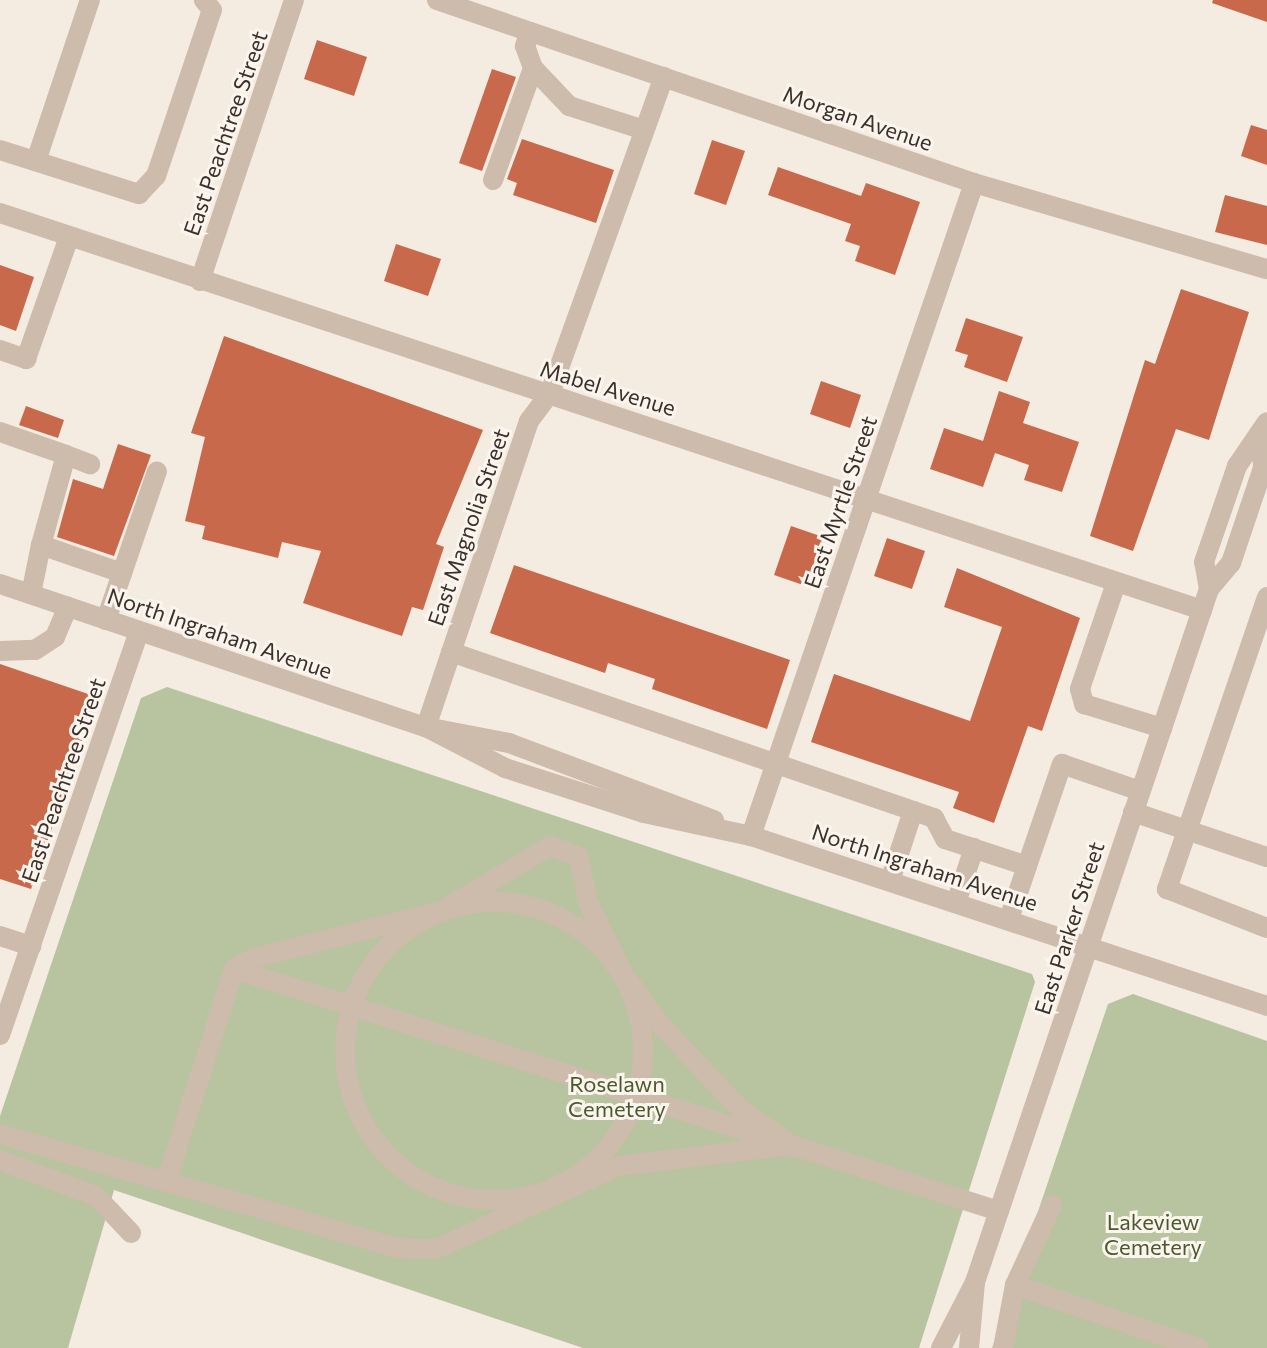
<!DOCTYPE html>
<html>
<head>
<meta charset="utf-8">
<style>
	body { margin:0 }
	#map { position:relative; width:1267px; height:1348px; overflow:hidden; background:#f4ebe1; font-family:Commissioner,sans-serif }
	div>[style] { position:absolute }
	.green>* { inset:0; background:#b8c4a0 }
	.building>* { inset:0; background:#c8694b }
	.minor>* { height:20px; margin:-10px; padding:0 10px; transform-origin:10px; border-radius:10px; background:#cdbbac }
	.minor>.ring { margin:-10px; padding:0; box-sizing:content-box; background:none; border:20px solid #cdbbac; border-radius:50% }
	span { translate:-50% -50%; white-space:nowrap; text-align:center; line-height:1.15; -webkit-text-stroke:6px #fbf5ee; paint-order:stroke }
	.street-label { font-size:22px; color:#3b302b }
	.park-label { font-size:22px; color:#4a5a2e }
</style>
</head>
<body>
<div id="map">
	<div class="green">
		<div style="clip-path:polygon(167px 687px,1032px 974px,1035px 982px,919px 1348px,583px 1348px,114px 1190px,68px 1348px,0 1348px,0 1116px,141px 698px)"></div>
		<div style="clip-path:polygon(1133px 994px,1267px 1041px,1267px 1348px,992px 1348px,1108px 1004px)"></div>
	</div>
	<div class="building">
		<div style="clip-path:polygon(1213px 0,1267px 0,1267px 22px,1212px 3px)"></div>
		<div style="clip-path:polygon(317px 40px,367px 57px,354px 96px,304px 79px)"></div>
		<div style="clip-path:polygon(492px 69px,516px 77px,482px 171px,459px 163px)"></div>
		<div style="clip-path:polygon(1251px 125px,1267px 130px,1267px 165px,1241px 156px)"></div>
		<div style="clip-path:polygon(522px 139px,614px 170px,596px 223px,513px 195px,517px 183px,507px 179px)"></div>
		<div style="clip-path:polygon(712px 140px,745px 151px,726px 205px,694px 194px)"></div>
		<div style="clip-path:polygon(778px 167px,861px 196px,866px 183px,920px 202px,895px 275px,855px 261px,860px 246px,845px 241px,851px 224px,768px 195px)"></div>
		<div style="clip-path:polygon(1225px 195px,1267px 206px,1267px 245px,1215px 232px)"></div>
		<div style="clip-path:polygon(396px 244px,441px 259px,428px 296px,384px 281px)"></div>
		<div style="clip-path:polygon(0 265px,34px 277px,16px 331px,0 325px)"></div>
		<div style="clip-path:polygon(1181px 289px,1249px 312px,1209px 440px,1176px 429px,1133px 551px,1090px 536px,1145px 360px,1155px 364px)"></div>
		<div style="clip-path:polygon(966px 318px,1023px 337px,1007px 382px,964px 367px,968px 355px,955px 351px)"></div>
		<div style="clip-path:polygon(224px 336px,483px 430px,436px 544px,444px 547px,423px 610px,412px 607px,402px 636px,303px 603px,321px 551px,282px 542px,278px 558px,202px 539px,205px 526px,185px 521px,205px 437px,191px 433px)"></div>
		<div style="clip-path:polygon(821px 381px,861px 395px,850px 428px,810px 414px)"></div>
		<div style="clip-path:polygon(999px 391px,1030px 402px,1023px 423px,1079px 442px,1062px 492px,1024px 480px,1029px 465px,995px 453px,983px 487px,930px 469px,944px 428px,983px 441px)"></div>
		<div style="clip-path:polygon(26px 406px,64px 420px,58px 438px,19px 425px)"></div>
		<div style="clip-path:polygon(118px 444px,151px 455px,114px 556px,57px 537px,73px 479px,103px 489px)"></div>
		<div style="clip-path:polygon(791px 526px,823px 537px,806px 586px,774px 575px)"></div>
		<div style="clip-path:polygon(887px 538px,925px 551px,912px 589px,874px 576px)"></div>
		<div style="clip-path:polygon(514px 565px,790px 660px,767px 729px,652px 689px,655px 679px,608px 663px,605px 673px,490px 633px)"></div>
		<div style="clip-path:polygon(957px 568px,1080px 618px,1042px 731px,1028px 726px,994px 823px,953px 808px,959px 792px,811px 742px,834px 674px,970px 721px,1002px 627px,944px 607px)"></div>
		<div style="clip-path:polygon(0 664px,97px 697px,31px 889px,0 879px)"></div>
	</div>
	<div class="minor">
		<div style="left:437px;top:0;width:567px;rotate:18.82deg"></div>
		<div style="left:974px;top:183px;width:305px;rotate:16.4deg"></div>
		<div style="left:530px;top:32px;width:15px;rotate:110deg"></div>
		<div style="left:525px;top:46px;width:23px;rotate:70deg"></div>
		<div style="left:533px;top:68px;width:52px;rotate:46.5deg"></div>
		<div style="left:569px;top:106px;width:79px;rotate:17.7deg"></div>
		<div style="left:0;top:150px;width:146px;rotate:17.6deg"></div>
		<div style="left:139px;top:194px;width:25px;rotate:-47deg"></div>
		<div style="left:156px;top:176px;width:175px;rotate:-71.4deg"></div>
		<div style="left:212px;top:10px;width:13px;rotate:-129deg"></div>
		<div style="left:36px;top:161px;width:170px;rotate:-71.5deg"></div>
		<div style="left:493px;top:180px;width:119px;rotate:-70.3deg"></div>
		<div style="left:0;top:213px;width:1266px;rotate:18.28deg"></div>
		<div style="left:200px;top:281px;width:296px;rotate:-71.5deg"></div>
		<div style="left:0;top:350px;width:28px;rotate:19deg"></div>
		<div style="left:26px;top:359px;width:129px;rotate:-70.6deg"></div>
		<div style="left:0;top:432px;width:70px;rotate:19.2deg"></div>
		<div style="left:66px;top:455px;width:93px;rotate:105.5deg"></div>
		<div style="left:41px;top:545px;width:86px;rotate:19.1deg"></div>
		<div style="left:66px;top:455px;width:26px;rotate:21deg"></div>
		<div style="left:1116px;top:583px;width:112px;rotate:108.8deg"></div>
		<div style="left:1080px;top:689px;width:16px;rotate:75deg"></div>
		<div style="left:1084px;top:704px;width:82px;rotate:17.1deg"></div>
		<div style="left:0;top:584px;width:449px;rotate:18.6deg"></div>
		<div style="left:426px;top:727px;width:85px;rotate:10.9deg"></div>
		<div style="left:509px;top:743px;width:219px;rotate:20.6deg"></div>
		<div style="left:1209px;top:589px;width:27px;rotate:-100deg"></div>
		<div style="left:1204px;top:562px;width:102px;rotate:-71deg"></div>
		<div style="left:1237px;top:466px;width:53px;rotate:-55.7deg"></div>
		<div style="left:31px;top:594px;width:50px;rotate:-78.5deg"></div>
		<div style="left:1267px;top:597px;width:309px;rotate:108.9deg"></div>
		<div style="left:1167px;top:889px;width:107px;rotate:21.3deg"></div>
		<div style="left:106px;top:620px;width:157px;rotate:-71.1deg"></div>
		<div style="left:0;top:651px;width:35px;rotate:-2deg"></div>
		<div style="left:35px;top:650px;width:24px;rotate:-33deg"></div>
		<div style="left:55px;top:637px;width:33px;rotate:-67deg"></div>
		<div style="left:451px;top:652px;width:511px;rotate:18.97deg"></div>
		<div style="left:934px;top:818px;width:24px;rotate:62deg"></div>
		<div style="left:945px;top:839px;width:86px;rotate:18.2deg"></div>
		<div style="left:1027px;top:866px;width:108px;rotate:-71.1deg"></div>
		<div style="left:1062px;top:764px;width:83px;rotate:19.1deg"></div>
		<div style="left:426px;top:727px;width:89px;rotate:27.4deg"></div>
		<div style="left:505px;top:768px;width:146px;rotate:17.9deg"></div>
		<div style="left:644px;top:813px;width:109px;rotate:12.1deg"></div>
		<div style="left:751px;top:836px;width:543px;rotate:18.23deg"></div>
		<div style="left:426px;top:727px;width:323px;rotate:-71.4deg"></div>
		<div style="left:529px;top:421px;width:35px;rotate:-53deg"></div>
		<div style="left:550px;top:393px;width:336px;rotate:-70.2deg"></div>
		<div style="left:1133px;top:812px;width:141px;rotate:18.6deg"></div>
		<div style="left:751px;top:836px;width:690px;rotate:-71.14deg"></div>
		<div style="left:890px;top:881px;width:74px;rotate:-71.8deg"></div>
		<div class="ring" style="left:345px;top:902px;width:278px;height:278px"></div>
		<div style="left:956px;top:903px;width:58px;rotate:-71.9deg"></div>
		<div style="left:1009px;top:919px;width:56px;rotate:-71.2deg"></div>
		<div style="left:0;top:936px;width:33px;rotate:18deg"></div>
		<div style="left:234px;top:969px;width:564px;rotate:17.54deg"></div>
		<div style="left:0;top:1035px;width:427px;rotate:-71deg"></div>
		<div style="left:0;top:1134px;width:413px;rotate:16deg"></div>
		<div style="left:397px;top:1248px;width:39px;rotate:1deg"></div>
		<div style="left:436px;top:1249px;width:200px;rotate:-24.5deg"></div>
		<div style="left:618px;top:1166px;width:174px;rotate:-6.9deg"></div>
		<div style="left:791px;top:1145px;width:218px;rotate:17.6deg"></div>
		<div style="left:0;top:1160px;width:103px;rotate:20.6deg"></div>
		<div style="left:96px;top:1196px;width:51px;rotate:46.6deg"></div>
		<div style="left:166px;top:1182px;width:224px;rotate:-72.3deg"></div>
		<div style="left:234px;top:969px;width:23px;rotate:-29deg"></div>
		<div style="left:254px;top:958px;width:193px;rotate:-14.1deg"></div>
		<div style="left:441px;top:911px;width:127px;rotate:-30.8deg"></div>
		<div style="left:550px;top:846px;width:30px;rotate:20deg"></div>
		<div style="left:578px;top:856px;width:49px;rotate:77.1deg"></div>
		<div style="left:589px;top:904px;width:79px;rotate:63.8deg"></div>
		<div style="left:624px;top:975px;width:62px;rotate:53.5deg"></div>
		<div style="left:661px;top:1025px;width:114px;rotate:46.8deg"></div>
		<div style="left:739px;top:1108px;width:64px;rotate:35.4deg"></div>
		<div style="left:1015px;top:1285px;width:194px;rotate:18.9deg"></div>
		<div style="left:941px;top:1348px;width:74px;rotate:-62.7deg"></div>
		<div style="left:975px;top:1282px;width:731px;rotate:-71.34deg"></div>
		<div style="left:1209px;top:589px;width:34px;rotate:-50deg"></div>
		<div style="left:1231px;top:563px;width:100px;rotate:-71.4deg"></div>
		<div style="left:1263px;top:468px;width:30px;rotate:-92deg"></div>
		<div style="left:969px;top:1348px;width:66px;rotate:-84.8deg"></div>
		<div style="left:1003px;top:1348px;width:64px;rotate:-79.2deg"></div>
		<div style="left:1015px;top:1285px;width:88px;rotate:-65.2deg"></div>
	</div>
	<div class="street-label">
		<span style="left:858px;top:118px;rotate:19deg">Morgan Avenue</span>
		<span style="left:225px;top:133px;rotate:-71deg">East Peachtree Street</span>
		<span style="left:608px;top:388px;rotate:17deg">Mabel Avenue</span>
		<span style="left:840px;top:502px;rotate:-71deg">East Myrtle Street</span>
		<span style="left:468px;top:527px;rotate:-71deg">East Magnolia Street</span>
		<span style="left:220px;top:633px;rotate:19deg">North Ingraham Avenue</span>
		<span style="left:63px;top:780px;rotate:-71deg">East Peachtree Street</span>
		<span style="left:925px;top:867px;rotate:18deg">North Ingraham Avenue</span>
		<span style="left:1069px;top:928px;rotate:-72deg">East Parker Street</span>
	</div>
	<div class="park-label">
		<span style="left:617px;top:1096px">Roselawn<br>Cemetery</span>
		<span style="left:1153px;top:1234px">Lakeview<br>Cemetery</span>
	</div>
</div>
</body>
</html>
